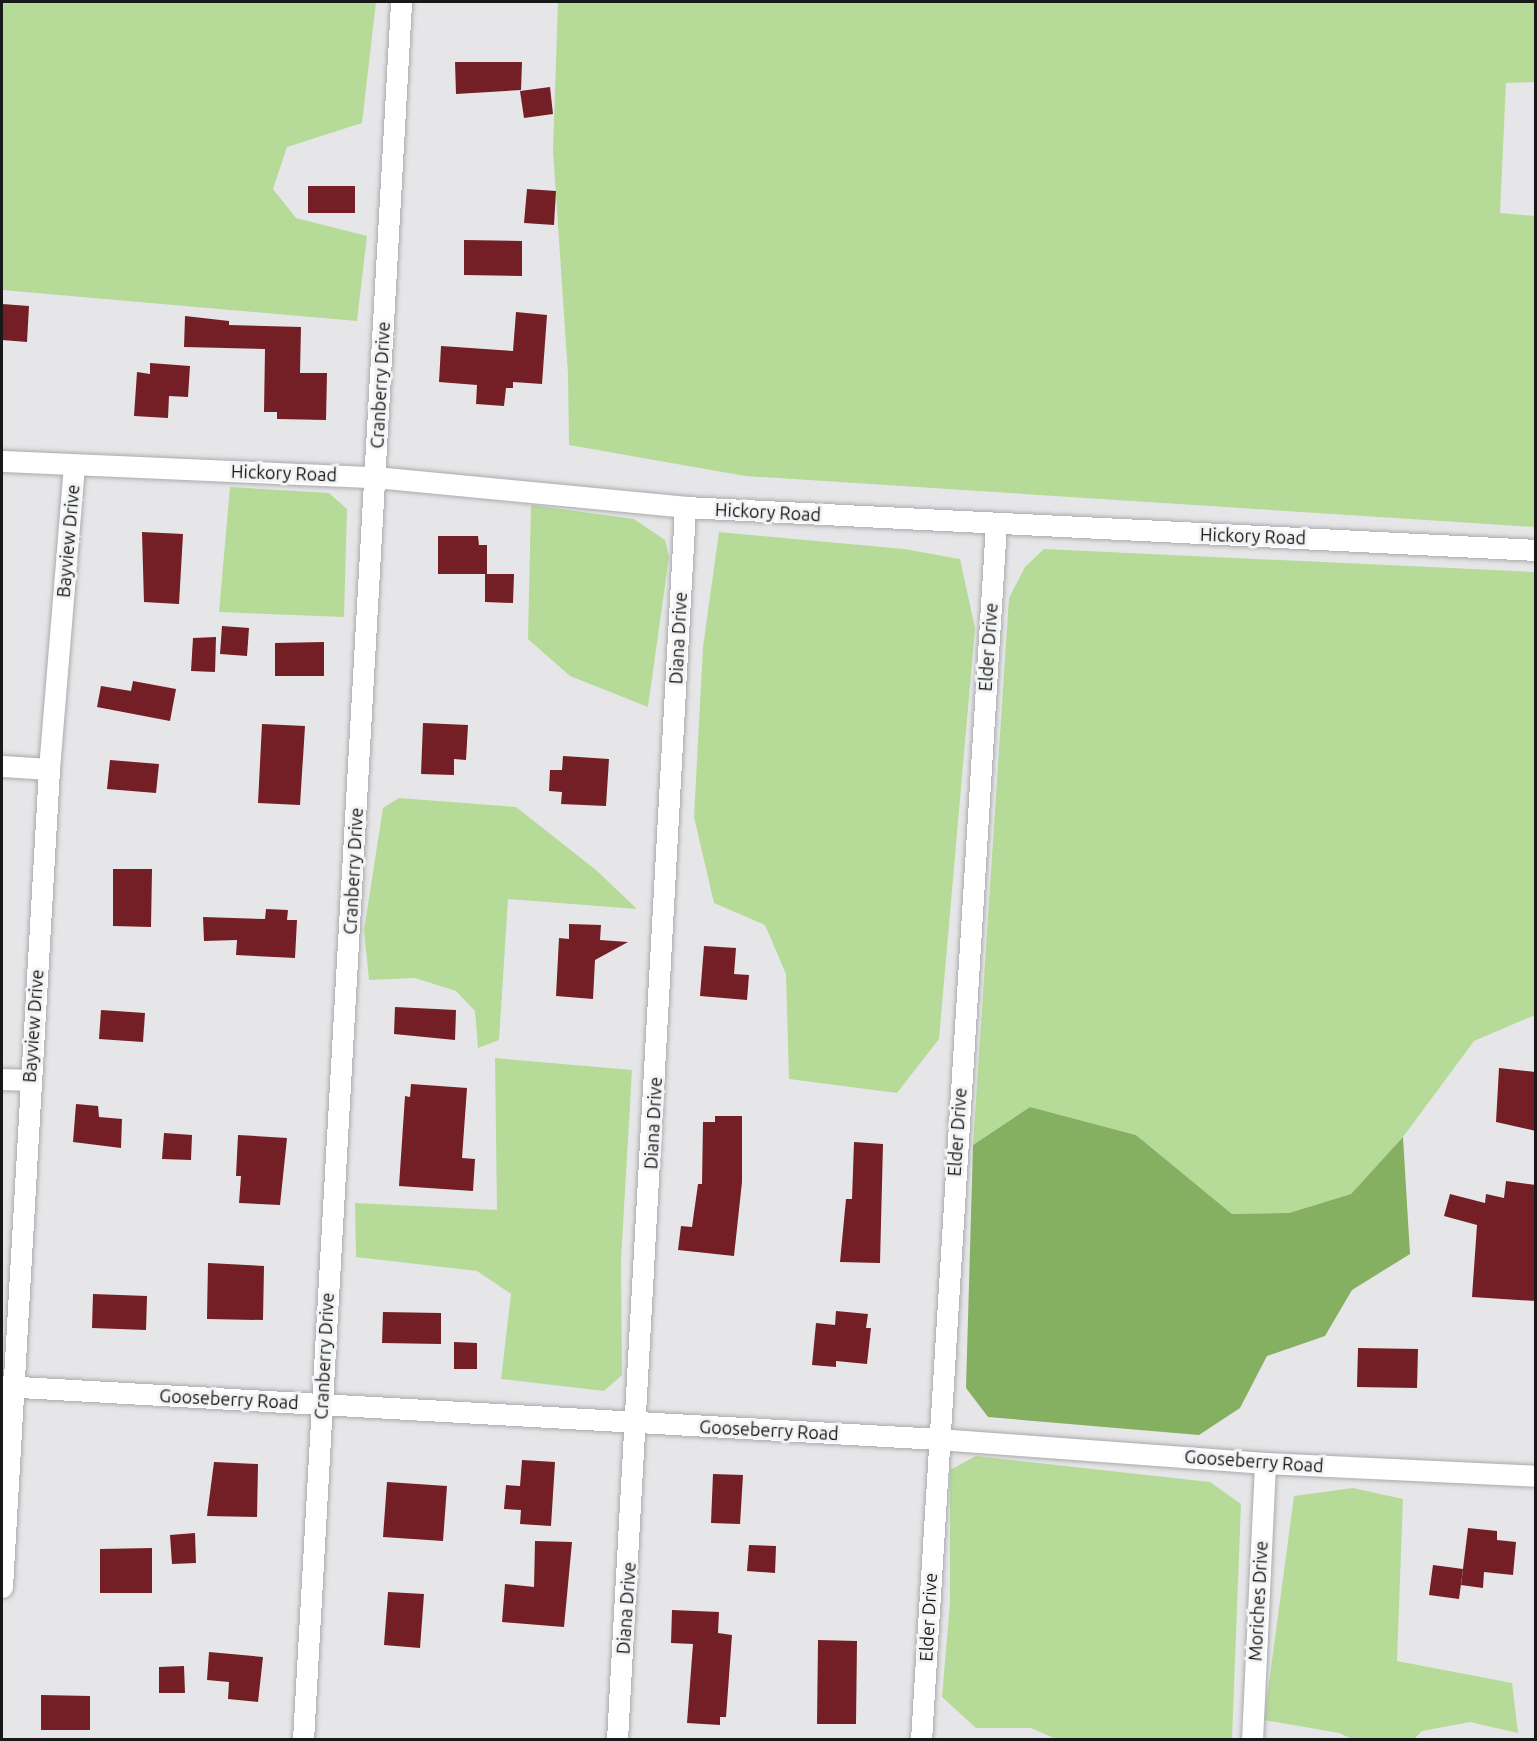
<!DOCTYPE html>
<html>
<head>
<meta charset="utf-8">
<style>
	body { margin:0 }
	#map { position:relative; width:1537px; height:1741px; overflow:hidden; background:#e6e6e8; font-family:Ubuntu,sans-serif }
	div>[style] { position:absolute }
	.green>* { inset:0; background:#b6db98 }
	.forest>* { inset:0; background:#86b061 }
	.building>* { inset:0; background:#731f25 }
	.roads { filter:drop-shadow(0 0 2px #a9aaac) drop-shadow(0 0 2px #a9aaac) }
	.minor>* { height:21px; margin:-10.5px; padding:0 10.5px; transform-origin:10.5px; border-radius:10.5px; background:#fff }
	span { translate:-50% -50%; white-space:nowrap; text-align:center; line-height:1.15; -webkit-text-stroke:6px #f3f4f5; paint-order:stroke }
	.street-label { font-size:18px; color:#181818 }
	.frame { position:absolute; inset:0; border:3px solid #181818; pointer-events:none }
</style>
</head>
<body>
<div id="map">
	<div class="green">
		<div style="clip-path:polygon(2px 2px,376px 2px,362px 123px,287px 147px,273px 189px,296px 218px,367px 236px,357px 321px,2px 290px)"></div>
		<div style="clip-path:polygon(558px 2px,1535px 2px,1535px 82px,1506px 83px,1500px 213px,1535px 216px,1535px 527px,745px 476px,569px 445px,568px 374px,553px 151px)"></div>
		<div style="clip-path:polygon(230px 487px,329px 493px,347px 509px,344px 617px,219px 612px)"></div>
		<div style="clip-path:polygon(531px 505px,634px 519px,665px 540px,669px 557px,648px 707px,570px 676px,528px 639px)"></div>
		<div style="clip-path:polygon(719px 532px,904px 549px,960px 559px,975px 628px,939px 1039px,897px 1093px,789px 1079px,786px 974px,765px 925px,714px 903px,694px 817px,703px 647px)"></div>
		<div style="clip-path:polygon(1044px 549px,1535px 572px,1535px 1015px,1474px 1041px,1403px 1137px,1351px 1194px,1289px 1213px,1232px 1214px,1136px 1135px,1030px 1107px,973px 1145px,1009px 598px,1025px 567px)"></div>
		<div style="clip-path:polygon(399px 798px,516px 807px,596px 870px,637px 909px,508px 899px,499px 1040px,478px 1048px,475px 1011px,456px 991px,415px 978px,369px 980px,364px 930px,383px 808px)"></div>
		<div style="clip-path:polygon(495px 1058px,632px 1070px,621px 1260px,622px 1375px,604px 1391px,501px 1379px,511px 1294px,477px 1271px,356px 1257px,355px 1203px,497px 1210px)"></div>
		<div style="clip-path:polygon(976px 1456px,1210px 1482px,1241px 1504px,1232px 1739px,1058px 1740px,1031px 1728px,976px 1728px,942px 1697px,950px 1602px,950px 1470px)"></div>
		<div style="clip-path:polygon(1353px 1488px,1403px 1499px,1397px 1661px,1512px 1683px,1518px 1733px,1470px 1722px,1422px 1731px,1414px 1739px,1352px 1739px,1339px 1733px,1264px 1720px,1294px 1496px)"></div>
	</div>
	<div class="forest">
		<div style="clip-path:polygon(1030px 1107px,1136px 1135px,1232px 1214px,1289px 1213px,1351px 1194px,1403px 1137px,1410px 1254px,1352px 1290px,1325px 1336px,1267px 1356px,1240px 1408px,1199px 1435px,988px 1417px,966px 1388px,973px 1145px)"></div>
	</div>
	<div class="building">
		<div style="clip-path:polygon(455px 62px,522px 62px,521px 90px,456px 94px)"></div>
		<div style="clip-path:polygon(550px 87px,553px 114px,524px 118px,520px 91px)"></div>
		<div style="clip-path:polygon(308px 186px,355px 186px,355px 213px,308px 213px)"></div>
		<div style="clip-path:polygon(527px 189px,556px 191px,554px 225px,524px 223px)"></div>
		<div style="clip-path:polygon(464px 240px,522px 241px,522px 276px,464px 275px)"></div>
		<div style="clip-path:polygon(2px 304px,29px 306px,27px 342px,2px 340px)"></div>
		<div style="clip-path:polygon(516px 312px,547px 315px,542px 384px,513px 382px,513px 388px,506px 388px,504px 406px,476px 404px,477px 385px,439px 382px,441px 346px,513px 351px)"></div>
		<div style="clip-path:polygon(185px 316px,229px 321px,229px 325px,301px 327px,300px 373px,327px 373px,326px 420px,277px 419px,277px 412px,264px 412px,265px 349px,184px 347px)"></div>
		<div style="clip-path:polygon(150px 363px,190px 366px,188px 397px,169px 396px,168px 418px,134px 416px,137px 372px,150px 374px)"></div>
		<div style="clip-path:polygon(142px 532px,183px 534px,179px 604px,144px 602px)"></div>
		<div style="clip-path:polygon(438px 536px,478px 536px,479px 545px,487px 545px,487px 574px,514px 574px,513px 603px,485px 602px,485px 574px,438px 574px)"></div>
		<div style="clip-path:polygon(222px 626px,249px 628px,247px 656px,220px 654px)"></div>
		<div style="clip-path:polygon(216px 637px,215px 672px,191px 671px,193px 638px)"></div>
		<div style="clip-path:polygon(324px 642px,324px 676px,275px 676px,275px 643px)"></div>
		<div style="clip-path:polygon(133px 681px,176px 689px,170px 721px,97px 707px,101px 686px,131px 691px)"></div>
		<div style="clip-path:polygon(423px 723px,468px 725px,466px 760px,454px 759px,454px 775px,421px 774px)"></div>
		<div style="clip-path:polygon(262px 724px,305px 726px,300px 805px,258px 803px)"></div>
		<div style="clip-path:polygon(563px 756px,609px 759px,606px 806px,561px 804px,562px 792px,549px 791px,550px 770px,562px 770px)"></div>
		<div style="clip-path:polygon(110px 760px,159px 764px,156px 793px,107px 789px)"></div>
		<div style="clip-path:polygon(113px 869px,152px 869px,151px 927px,113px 926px)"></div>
		<div style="clip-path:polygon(266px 909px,288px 910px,287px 920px,297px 920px,295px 958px,236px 955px,237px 940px,204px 941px,203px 917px,265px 919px)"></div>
		<div style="clip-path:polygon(569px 924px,601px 925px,600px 940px,628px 942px,595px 960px,593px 999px,556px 996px,559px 938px,569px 939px)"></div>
		<div style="clip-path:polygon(704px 946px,736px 948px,734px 974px,749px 975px,747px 1000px,700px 996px)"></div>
		<div style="clip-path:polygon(395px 1007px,456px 1010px,455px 1040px,394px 1034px)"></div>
		<div style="clip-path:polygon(101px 1010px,145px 1013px,143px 1042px,99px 1039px)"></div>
		<div style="clip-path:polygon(1499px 1068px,1536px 1072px,1536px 1131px,1496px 1122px)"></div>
		<div style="clip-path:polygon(411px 1084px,467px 1088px,462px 1158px,475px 1159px,473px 1191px,399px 1186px,405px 1096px,410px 1097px)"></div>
		<div style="clip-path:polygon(76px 1104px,98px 1106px,99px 1117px,122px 1119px,121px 1148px,73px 1142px)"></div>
		<div style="clip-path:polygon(715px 1116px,742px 1116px,742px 1182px,734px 1256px,678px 1250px,681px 1226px,692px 1227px,698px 1184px,702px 1184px,703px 1122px,715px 1122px)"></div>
		<div style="clip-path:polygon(164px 1133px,192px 1135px,191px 1160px,162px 1159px)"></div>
		<div style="clip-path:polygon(238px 1135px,287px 1138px,280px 1205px,239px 1203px,241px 1176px,236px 1176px)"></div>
		<div style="clip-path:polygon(854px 1142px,883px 1144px,880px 1263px,840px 1262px,846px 1199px,852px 1199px)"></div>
		<div style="clip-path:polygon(1506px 1181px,1536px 1185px,1536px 1301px,1472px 1297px,1477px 1225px,1444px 1216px,1450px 1194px,1485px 1203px,1486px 1194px,1504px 1198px)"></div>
		<div style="clip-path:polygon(208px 1263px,264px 1266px,263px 1320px,207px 1319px)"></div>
		<div style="clip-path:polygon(93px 1294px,147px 1296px,146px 1330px,92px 1328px)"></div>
		<div style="clip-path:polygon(836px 1311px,868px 1314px,866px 1328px,871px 1328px,867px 1364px,836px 1361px,836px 1367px,812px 1365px,816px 1323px,835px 1325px)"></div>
		<div style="clip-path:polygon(383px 1312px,441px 1313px,441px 1344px,382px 1343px)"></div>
		<div style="clip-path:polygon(454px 1342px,477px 1343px,477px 1369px,454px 1369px)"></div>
		<div style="clip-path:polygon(1358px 1348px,1418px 1349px,1417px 1388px,1357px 1387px)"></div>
		<div style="clip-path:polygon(522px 1460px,555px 1462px,551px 1526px,520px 1524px,521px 1510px,504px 1509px,506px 1485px,520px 1486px)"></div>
		<div style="clip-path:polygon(214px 1462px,258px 1464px,257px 1517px,207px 1516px)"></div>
		<div style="clip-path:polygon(713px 1474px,743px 1475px,740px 1524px,711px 1523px)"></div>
		<div style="clip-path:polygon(387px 1482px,447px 1486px,443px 1541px,383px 1537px)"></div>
		<div style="clip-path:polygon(1468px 1528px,1497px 1531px,1497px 1540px,1516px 1542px,1513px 1575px,1484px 1572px,1483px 1588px,1461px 1585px)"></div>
		<div style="clip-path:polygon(195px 1533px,196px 1563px,172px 1564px,170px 1535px)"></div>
		<div style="clip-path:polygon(535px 1541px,572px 1542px,564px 1627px,502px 1622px,505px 1584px,534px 1587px)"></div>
		<div style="clip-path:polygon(749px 1545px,776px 1546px,775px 1573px,747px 1571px)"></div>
		<div style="clip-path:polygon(152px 1548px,152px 1593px,100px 1593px,100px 1549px)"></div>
		<div style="clip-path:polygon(1433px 1565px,1463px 1569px,1459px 1599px,1429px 1595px)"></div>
		<div style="clip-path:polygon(388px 1592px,424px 1594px,420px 1648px,384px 1645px)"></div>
		<div style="clip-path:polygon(672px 1610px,719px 1612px,718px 1633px,732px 1635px,726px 1717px,720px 1717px,720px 1725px,687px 1723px,693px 1644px,671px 1643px)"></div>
		<div style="clip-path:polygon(818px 1640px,857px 1641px,856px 1724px,817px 1724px)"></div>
		<div style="clip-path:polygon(209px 1652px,263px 1657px,258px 1702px,228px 1699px,229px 1682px,207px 1680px)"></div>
		<div style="clip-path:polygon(184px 1666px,185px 1693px,159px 1693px,159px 1667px)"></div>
		<div style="clip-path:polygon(41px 1695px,90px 1696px,90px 1730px,41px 1730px)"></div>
	</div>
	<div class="roads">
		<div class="minor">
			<div style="left:2px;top:461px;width:373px;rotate:2.5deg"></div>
			<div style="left:375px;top:477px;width:311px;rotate:5.5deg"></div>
			<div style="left:685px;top:507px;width:852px;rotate:2.89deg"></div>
			<div style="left:2px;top:766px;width:47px;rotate:3.7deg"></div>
			<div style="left:2px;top:1079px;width:27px;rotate:2deg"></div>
			<div style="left:2px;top:1386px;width:937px;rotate:3.24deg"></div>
			<div style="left:938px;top:1439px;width:328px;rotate:4.2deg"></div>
			<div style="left:1265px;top:1463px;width:271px;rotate:2.7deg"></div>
			<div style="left:2px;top:1587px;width:819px;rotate:-86.71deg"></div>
			<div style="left:49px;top:769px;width:305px;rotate:-85.3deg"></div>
			<div style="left:303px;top:1740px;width:1741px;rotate:-86.77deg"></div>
			<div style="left:617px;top:1740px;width:1235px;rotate:-86.84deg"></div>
			<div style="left:921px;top:1740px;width:1217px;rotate:-86.47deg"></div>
			<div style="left:1252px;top:1740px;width:277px;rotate:-87.3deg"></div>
		</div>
	</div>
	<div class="street-label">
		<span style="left:380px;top:385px;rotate:-87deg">Cranberry Drive</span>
		<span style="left:284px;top:473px;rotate:2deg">Hickory Road</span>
		<span style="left:768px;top:512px;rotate:3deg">Hickory Road</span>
		<span style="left:1253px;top:536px;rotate:2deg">Hickory Road</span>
		<span style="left:68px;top:541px;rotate:-85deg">Bayview Drive</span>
		<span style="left:678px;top:638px;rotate:-87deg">Diana Drive</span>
		<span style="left:988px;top:647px;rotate:-86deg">Elder Drive</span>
		<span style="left:353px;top:871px;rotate:-87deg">Cranberry Drive</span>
		<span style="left:33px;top:1026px;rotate:-86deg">Bayview Drive</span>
		<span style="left:653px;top:1123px;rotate:-87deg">Diana Drive</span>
		<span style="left:957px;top:1132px;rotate:-86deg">Elder Drive</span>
		<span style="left:324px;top:1356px;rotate:-87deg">Cranberry Drive</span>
		<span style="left:229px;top:1399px;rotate:3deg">Gooseberry Road</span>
		<span style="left:769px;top:1430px;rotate:3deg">Gooseberry Road</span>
		<span style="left:1254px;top:1461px;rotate:4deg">Gooseberry Road</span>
		<span style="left:1258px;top:1601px;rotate:-87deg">Moriches Drive</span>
		<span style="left:626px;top:1608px;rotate:-86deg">Diana Drive</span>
		<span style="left:928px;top:1617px;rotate:-87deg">Elder Drive</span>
	</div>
	<div class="frame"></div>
</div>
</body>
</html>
